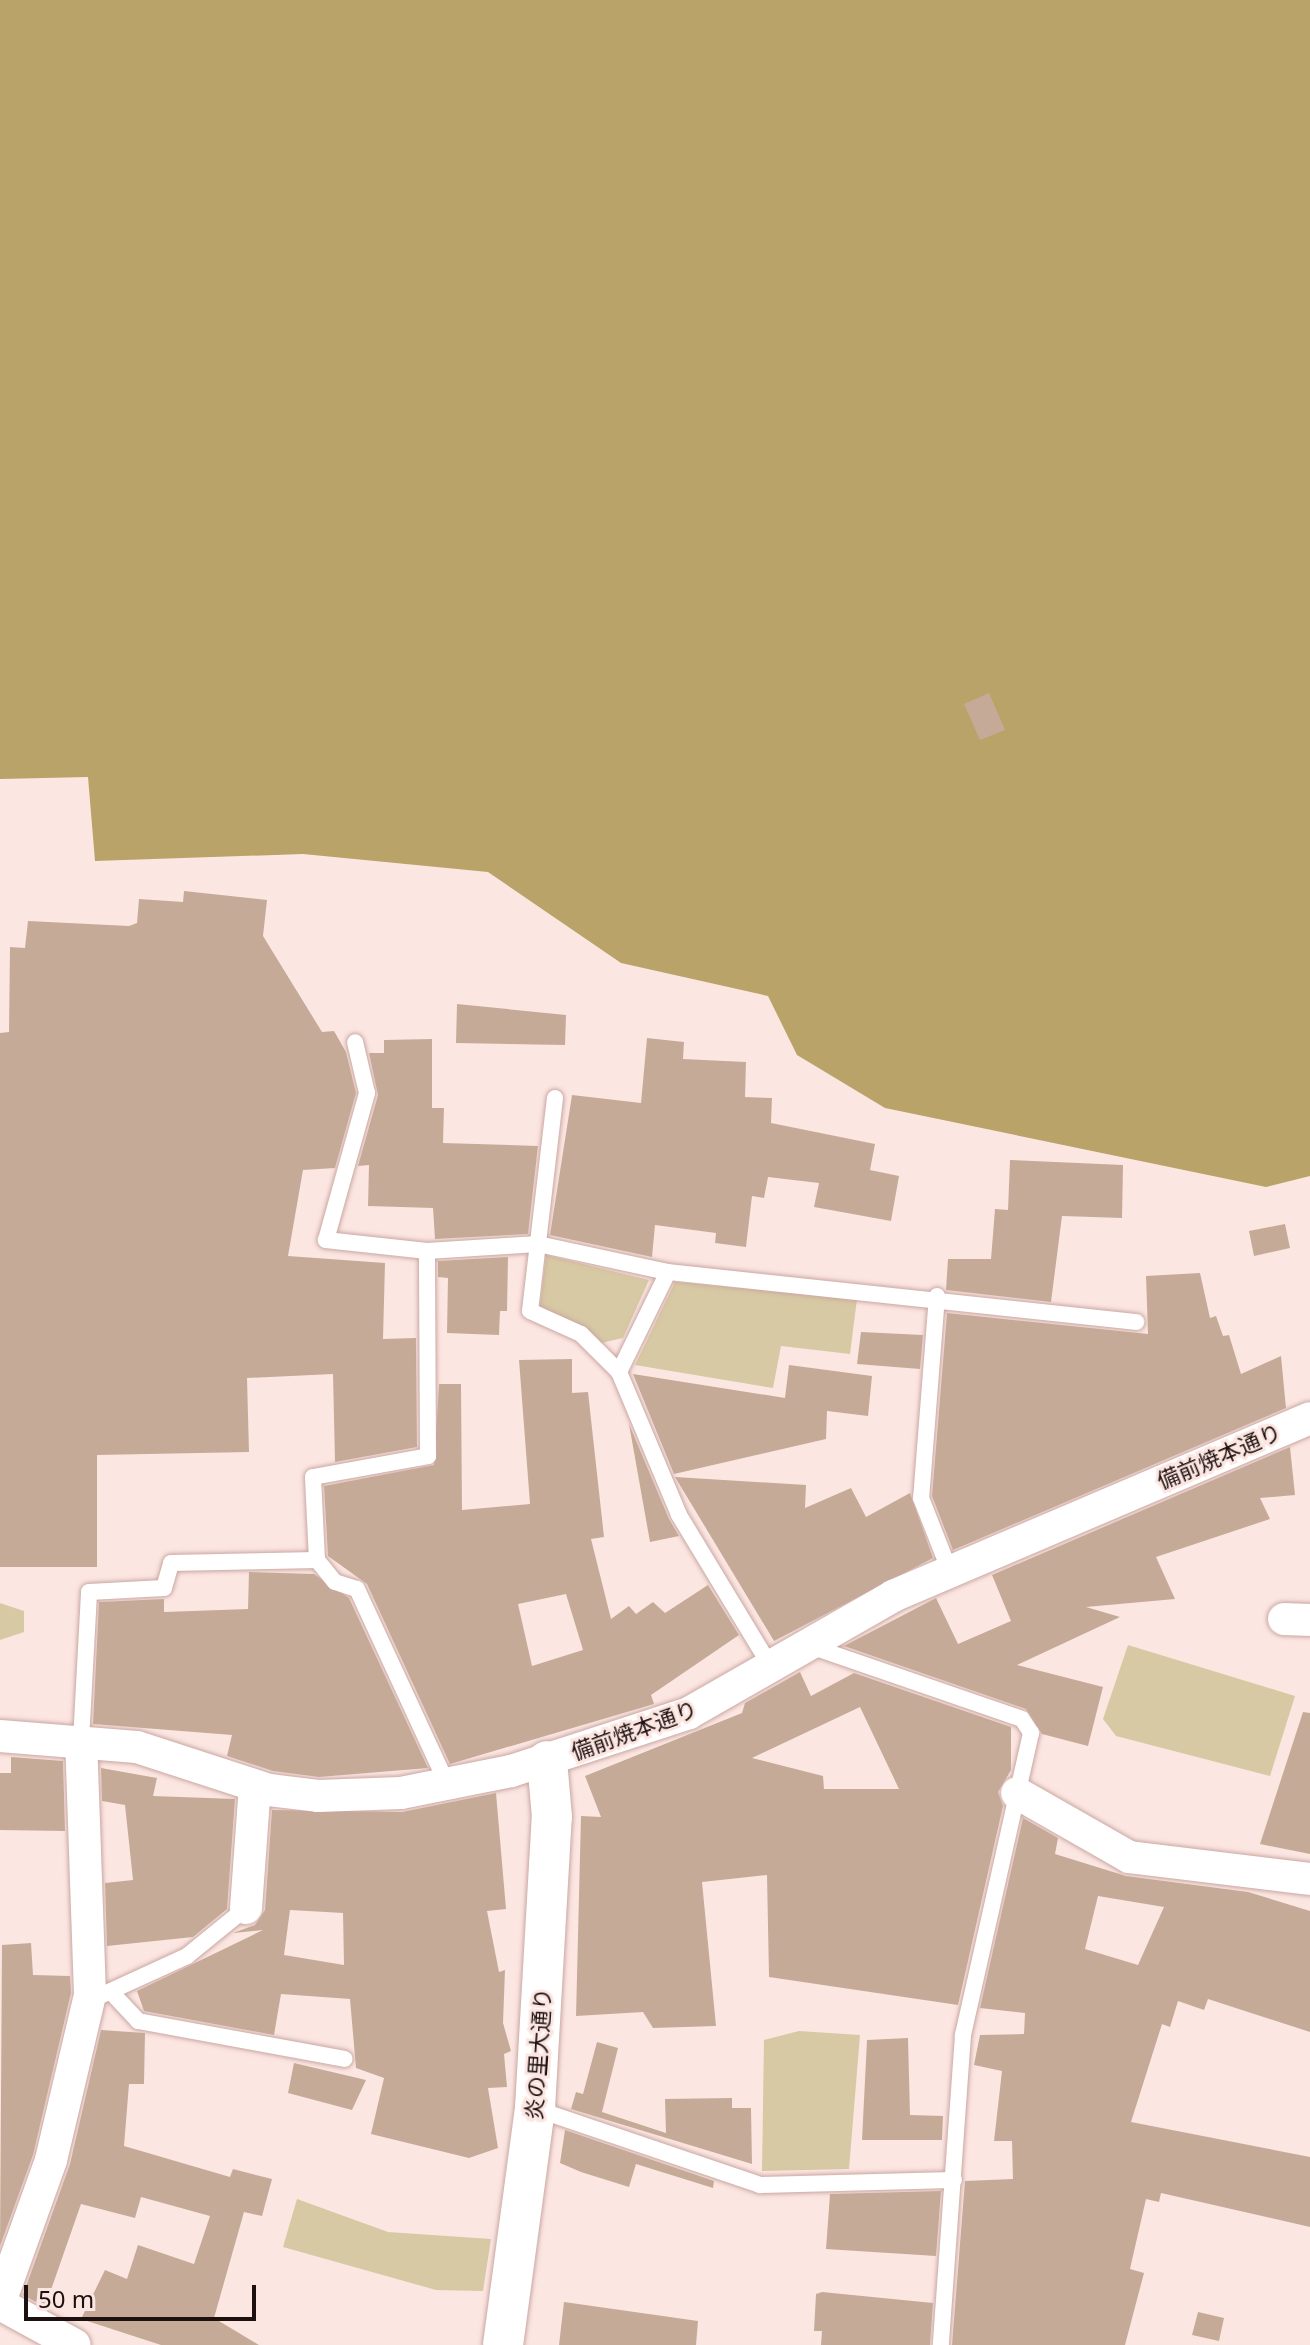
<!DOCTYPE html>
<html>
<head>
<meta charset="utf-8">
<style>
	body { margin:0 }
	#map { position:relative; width:1310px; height:2345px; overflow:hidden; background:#fce6e2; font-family:"Noto Sans","Noto Sans JP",sans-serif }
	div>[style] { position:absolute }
	.green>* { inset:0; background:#d7c9a4 }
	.forest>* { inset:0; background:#baa368 }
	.building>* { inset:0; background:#c5ab97 }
	.roads { filter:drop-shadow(0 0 2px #caa7a1) drop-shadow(0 0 2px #caa7a1) }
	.service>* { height:16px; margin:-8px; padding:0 8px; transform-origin:8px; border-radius:8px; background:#fff }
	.minor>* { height:32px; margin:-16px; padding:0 16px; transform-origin:16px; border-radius:16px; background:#fff }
	.tertiary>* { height:40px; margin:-20px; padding:0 20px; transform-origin:20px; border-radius:20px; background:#fff }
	span { translate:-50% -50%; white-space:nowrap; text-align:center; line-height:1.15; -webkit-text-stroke:6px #fce6e2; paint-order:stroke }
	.street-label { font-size:22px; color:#1d110f }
	.scale { position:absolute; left:24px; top:2285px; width:232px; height:36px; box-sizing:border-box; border:4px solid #1d110f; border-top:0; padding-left:10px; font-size:24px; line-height:28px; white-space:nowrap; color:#1d110f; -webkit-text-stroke:6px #fce6e2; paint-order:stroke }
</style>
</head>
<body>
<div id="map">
	<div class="green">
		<div style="clip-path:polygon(546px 1255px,649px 1280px,623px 1338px,601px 1343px,540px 1306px)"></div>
		<div style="clip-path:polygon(675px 1282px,857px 1299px,850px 1354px,781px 1346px,773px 1388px,635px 1365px)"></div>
		<div style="clip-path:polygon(0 1603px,24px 1611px,24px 1632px,0 1640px)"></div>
		<div style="clip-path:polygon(1128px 1645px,1295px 1696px,1270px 1776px,1116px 1736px,1103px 1719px)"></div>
		<div style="clip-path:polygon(799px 2031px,860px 2035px,849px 2169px,762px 2171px,764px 2040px)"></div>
		<div style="clip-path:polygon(297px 2199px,388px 2232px,491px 2239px,483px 2291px,436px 2290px,283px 2247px)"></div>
	</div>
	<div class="forest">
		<div style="clip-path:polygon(0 0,1310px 0,1310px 1176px,1266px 1187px,885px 1108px,797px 1055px,768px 996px,621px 963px,488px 872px,303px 854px,95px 861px,88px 777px,0 779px)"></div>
	</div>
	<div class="building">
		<div style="clip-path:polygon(989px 693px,1005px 730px,980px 740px,964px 704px)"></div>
		<div style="clip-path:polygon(184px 891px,267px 900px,263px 936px,322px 1032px,334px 1031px,346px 1052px,356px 1093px,335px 1168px,303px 1170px,288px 1256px,385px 1263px,383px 1339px,416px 1338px,417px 1447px,335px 1462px,333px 1374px,247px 1378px,249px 1452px,97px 1455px,97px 1567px,0 1567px,0 1033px,9px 1032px,10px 947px,25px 948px,28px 921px,129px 926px,137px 923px,139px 899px,183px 902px)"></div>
		<div style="clip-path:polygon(457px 1004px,566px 1015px,565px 1045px,456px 1043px)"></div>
		<div style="clip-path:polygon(647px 1038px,684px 1042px,683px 1059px,746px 1062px,745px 1097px,772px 1098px,771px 1123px,875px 1144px,870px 1170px,899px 1176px,891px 1221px,814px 1207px,819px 1183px,768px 1177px,764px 1198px,752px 1196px,746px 1247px,715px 1243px,716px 1233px,655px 1225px,652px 1257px,550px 1235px,572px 1095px,641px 1103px)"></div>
		<div style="clip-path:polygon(432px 1039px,432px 1108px,444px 1108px,443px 1143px,538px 1146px,528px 1234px,435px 1239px,433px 1208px,368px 1206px,369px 1165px,358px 1166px,378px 1095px,369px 1053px,384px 1053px,384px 1040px)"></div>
		<div style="clip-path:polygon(1010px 1160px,1123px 1165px,1122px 1218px,1062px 1216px,1051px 1302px,946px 1290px,948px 1259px,991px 1259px,995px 1209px,1008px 1210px)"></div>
		<div style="clip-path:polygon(1285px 1224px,1290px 1248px,1254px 1256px,1249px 1231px)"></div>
		<div style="clip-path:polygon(508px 1257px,507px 1311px,500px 1311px,499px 1335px,447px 1333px,448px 1278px,438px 1277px,438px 1261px)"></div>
		<div style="clip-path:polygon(1200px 1273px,1210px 1318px,1216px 1316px,1223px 1336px,1229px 1335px,1241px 1374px,1281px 1356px,1286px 1408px,953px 1550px,932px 1496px,947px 1313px,1148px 1334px,1146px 1276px)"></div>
		<div style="clip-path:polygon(861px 1332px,923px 1335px,920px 1369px,857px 1364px)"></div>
		<div style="clip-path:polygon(evenodd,572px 1359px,572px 1393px,588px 1392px,604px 1537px,591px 1539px,611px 1619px,629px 1606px,636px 1614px,653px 1602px,665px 1613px,708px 1585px,739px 1635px,651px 1695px,654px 1704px,450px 1764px,367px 1584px,328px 1556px,324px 1486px,434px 1465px,439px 1384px,461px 1384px,462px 1510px,530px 1504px,519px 1360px,572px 1359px,566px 1594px,583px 1650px,532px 1666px,518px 1604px,566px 1594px)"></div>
		<div style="clip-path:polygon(789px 1365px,872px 1376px,868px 1416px,827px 1411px,826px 1439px,674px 1474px,633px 1374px,785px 1398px)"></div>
		<div style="clip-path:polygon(629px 1424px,669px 1519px,679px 1536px,650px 1542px)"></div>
		<div style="clip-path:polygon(1290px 1447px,1295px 1495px,1260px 1498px,1270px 1519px,1156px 1557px,1175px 1599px,1086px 1607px,1120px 1617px,1017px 1665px,1103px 1687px,1088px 1746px,1042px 1734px,1026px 1709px,844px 1646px,936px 1598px,958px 1644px,1011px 1621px,992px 1575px)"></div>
		<div style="clip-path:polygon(675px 1477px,806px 1485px,805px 1508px,851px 1488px,866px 1517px,910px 1493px,933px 1558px,774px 1641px)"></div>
		<div style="clip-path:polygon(249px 1572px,314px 1574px,349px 1598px,428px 1768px,319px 1777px,273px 1771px,227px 1756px,232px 1735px,93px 1724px,99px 1602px,164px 1599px,164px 1612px,248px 1609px)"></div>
		<div style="clip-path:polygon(evenodd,800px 1672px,811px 1696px,854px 1673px,1011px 1727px,1011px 1770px,998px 1792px,1003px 1806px,958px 2005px,769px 1977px,767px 1875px,702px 1882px,716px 2026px,653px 2028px,643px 2012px,576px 2016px,581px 1816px,601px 1817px,585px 1776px,742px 1713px,745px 1703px,800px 1672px,860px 1707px,899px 1789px,824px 1789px,823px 1776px,752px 1758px,860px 1707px)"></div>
		<div style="clip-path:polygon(1303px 1712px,1310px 1713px,1310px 1854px,1260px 1844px)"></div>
		<div style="clip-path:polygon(11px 1757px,63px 1761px,65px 1831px,0 1830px,0 1773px,11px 1773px)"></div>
		<div style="clip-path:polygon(101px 1768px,157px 1778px,153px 1796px,235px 1799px,227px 1909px,193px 1937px,107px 1946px,105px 1883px,133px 1880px,125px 1805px,102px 1801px)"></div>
		<div style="clip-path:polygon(evenodd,496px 1793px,506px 1909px,487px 1911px,499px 1972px,505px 1970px,503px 2023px,511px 2051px,504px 2054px,507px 2087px,488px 2088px,498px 2148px,469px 2158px,371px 2134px,384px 2078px,356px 2068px,350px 1999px,281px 1994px,274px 2035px,144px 2011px,137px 1991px,263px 1930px,233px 1933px,255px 1925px,265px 1910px,272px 1810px,402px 1812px,496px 1793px,290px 1910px,343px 1913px,344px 1965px,284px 1955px,290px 1910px)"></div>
		<div style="clip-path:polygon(evenodd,1023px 1818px,1058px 1838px,1055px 1854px,1126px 1876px,1248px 1892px,1310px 1911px,1310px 2032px,1208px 1999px,1204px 2010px,1178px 2001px,1170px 2027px,1162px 2024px,1131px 2122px,1310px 2157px,1310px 2227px,1161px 2193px,1159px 2202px,1146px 2199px,1130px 2269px,1144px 2273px,1125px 2345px,952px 2345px,965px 2181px,1013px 2179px,1012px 2141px,994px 2141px,1002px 2071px,974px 2065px,980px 2035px,1024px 2034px,1025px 2013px,980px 2008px,1023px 1818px,1098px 1896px,1164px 1907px,1138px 1965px,1085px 1949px,1098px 1896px)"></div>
		<div style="clip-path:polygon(31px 1943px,33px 1975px,70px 1976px,71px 1993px,33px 2155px,0 2246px,2px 1945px)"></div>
		<div style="clip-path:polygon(101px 2030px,145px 2033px,144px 2084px,129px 2084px,124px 2146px,230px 2177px,233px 2169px,272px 2179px,262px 2216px,244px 2212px,214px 2318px,259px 2345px,161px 2345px,81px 2319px,105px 2270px,127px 2279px,138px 2245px,194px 2264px,210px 2216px,141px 2197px,135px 2218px,81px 2204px,45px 2307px,23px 2295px,70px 2164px)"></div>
		<div style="clip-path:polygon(908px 2038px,910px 2115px,943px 2116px,942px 2140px,862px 2140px,867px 2040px)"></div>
		<div style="clip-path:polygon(597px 2042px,618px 2048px,602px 2112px,666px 2133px,665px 2099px,732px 2098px,732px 2108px,751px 2108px,752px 2164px,571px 2109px,576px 2092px,583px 2094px)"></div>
		<div style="clip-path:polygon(294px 2063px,366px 2080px,352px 2110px,288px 2093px)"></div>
		<div style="clip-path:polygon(565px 2130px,714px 2181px,713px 2188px,636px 2164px,629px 2187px,581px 2172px,560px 2163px)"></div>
		<div style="clip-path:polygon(941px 2191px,936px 2256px,826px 2249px,830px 2194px)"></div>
		<div style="clip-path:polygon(822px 2292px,933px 2303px,930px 2345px,821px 2345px,822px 2331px,814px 2331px,816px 2294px)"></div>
		<div style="clip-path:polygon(564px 2302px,698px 2321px,696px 2345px,559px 2345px)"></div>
		<div style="clip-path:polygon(1198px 2312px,1224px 2318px,1219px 2341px,1192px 2335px)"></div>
	</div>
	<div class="roads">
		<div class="service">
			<div style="left:555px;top:1098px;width:214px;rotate:96.7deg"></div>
			<div style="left:530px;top:1311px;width:56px;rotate:24.3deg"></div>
			<div style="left:581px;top:1334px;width:54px;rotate:45deg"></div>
			<div style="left:619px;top:1372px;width:155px;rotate:67.2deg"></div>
			<div style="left:679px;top:1515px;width:178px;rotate:58.8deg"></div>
			<div style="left:427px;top:1251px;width:111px;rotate:-3.6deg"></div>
			<div style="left:538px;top:1244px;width:133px;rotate:12.2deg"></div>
			<div style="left:668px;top:1272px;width:471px;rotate:6.1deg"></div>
			<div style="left:937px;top:1296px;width:203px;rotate:94.5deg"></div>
			<div style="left:921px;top:1498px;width:76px;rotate:68.5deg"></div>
			<div style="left:619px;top:1372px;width:111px;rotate:-63.9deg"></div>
			<div style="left:317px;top:1560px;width:28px;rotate:51deg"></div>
			<div style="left:335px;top:1582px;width:23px;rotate:18deg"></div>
			<div style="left:357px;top:1589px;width:215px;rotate:65.2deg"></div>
			<div style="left:810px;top:1646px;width:224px;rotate:19deg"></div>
			<div style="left:1022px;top:1719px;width:17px;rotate:57deg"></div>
			<div style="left:1031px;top:1733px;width:310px;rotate:102.7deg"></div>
			<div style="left:963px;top:2035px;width:311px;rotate:94.1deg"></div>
			<div style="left:81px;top:1741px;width:149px;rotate:-86.9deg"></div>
			<div style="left:89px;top:1592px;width:75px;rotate:-3.1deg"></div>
			<div style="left:164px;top:1588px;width:26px;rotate:-74deg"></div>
			<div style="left:171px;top:1563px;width:146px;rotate:-1.2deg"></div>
			<div style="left:317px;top:1560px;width:83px;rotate:-92.8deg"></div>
			<div style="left:313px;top:1477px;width:117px;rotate:-10.3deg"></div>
			<div style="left:428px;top:1456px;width:205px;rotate:-90.3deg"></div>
			<div style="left:427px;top:1251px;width:102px;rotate:-173.8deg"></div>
			<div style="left:326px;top:1240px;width:153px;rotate:-74.4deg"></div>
			<div style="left:367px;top:1093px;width:52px;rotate:-103.2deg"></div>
			<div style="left:113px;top:1994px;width:37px;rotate:47deg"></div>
			<div style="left:138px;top:2021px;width:210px;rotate:10.4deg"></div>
			<div style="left:102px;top:1995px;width:94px;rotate:-24.6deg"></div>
			<div style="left:187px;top:1956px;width:76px;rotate:-39.1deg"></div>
			<div style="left:536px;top:2109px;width:237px;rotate:18.7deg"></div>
			<div style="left:760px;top:2185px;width:194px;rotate:-1.5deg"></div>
		</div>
		<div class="minor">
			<div style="left:1284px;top:1619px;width:26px;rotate:2deg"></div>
			<div style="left:0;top:1736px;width:137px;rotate:4.6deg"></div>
			<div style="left:137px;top:1747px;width:139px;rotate:18deg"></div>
			<div style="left:269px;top:1790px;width:49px;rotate:7deg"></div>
			<div style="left:318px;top:1796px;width:83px;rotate:-2.1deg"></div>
			<div style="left:401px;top:1793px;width:112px;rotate:-11.3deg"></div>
			<div style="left:511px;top:1771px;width:187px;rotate:-18deg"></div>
			<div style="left:689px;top:1713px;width:235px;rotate:-29.8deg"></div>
			<div style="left:893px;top:1596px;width:453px;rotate:-23.1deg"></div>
			<div style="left:1017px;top:1793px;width:129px;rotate:29.7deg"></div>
			<div style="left:1129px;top:1857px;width:182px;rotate:6.9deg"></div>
			<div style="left:246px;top:1908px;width:122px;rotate:-85.8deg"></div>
			<div style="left:0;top:2302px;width:151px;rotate:-70.2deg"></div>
			<div style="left:51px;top:2160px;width:170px;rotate:-76.7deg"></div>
			<div style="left:90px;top:1995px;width:254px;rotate:-92deg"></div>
			<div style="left:0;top:2304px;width:85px;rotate:28.7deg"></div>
		</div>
		<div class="tertiary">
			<div style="left:503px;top:2345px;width:239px;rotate:-82.3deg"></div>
			<div style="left:535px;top:2108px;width:291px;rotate:-86.7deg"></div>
			<div style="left:552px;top:1817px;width:56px;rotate:-95.1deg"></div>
		</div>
	</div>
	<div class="street-label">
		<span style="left:1219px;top:1456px;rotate:-23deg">備前焼本通り</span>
		<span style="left:634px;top:1730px;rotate:-20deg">備前焼本通り</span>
		<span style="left:538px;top:2054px;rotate:-86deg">炎の里大通り</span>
	</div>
	<div class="scale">50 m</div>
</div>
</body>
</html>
